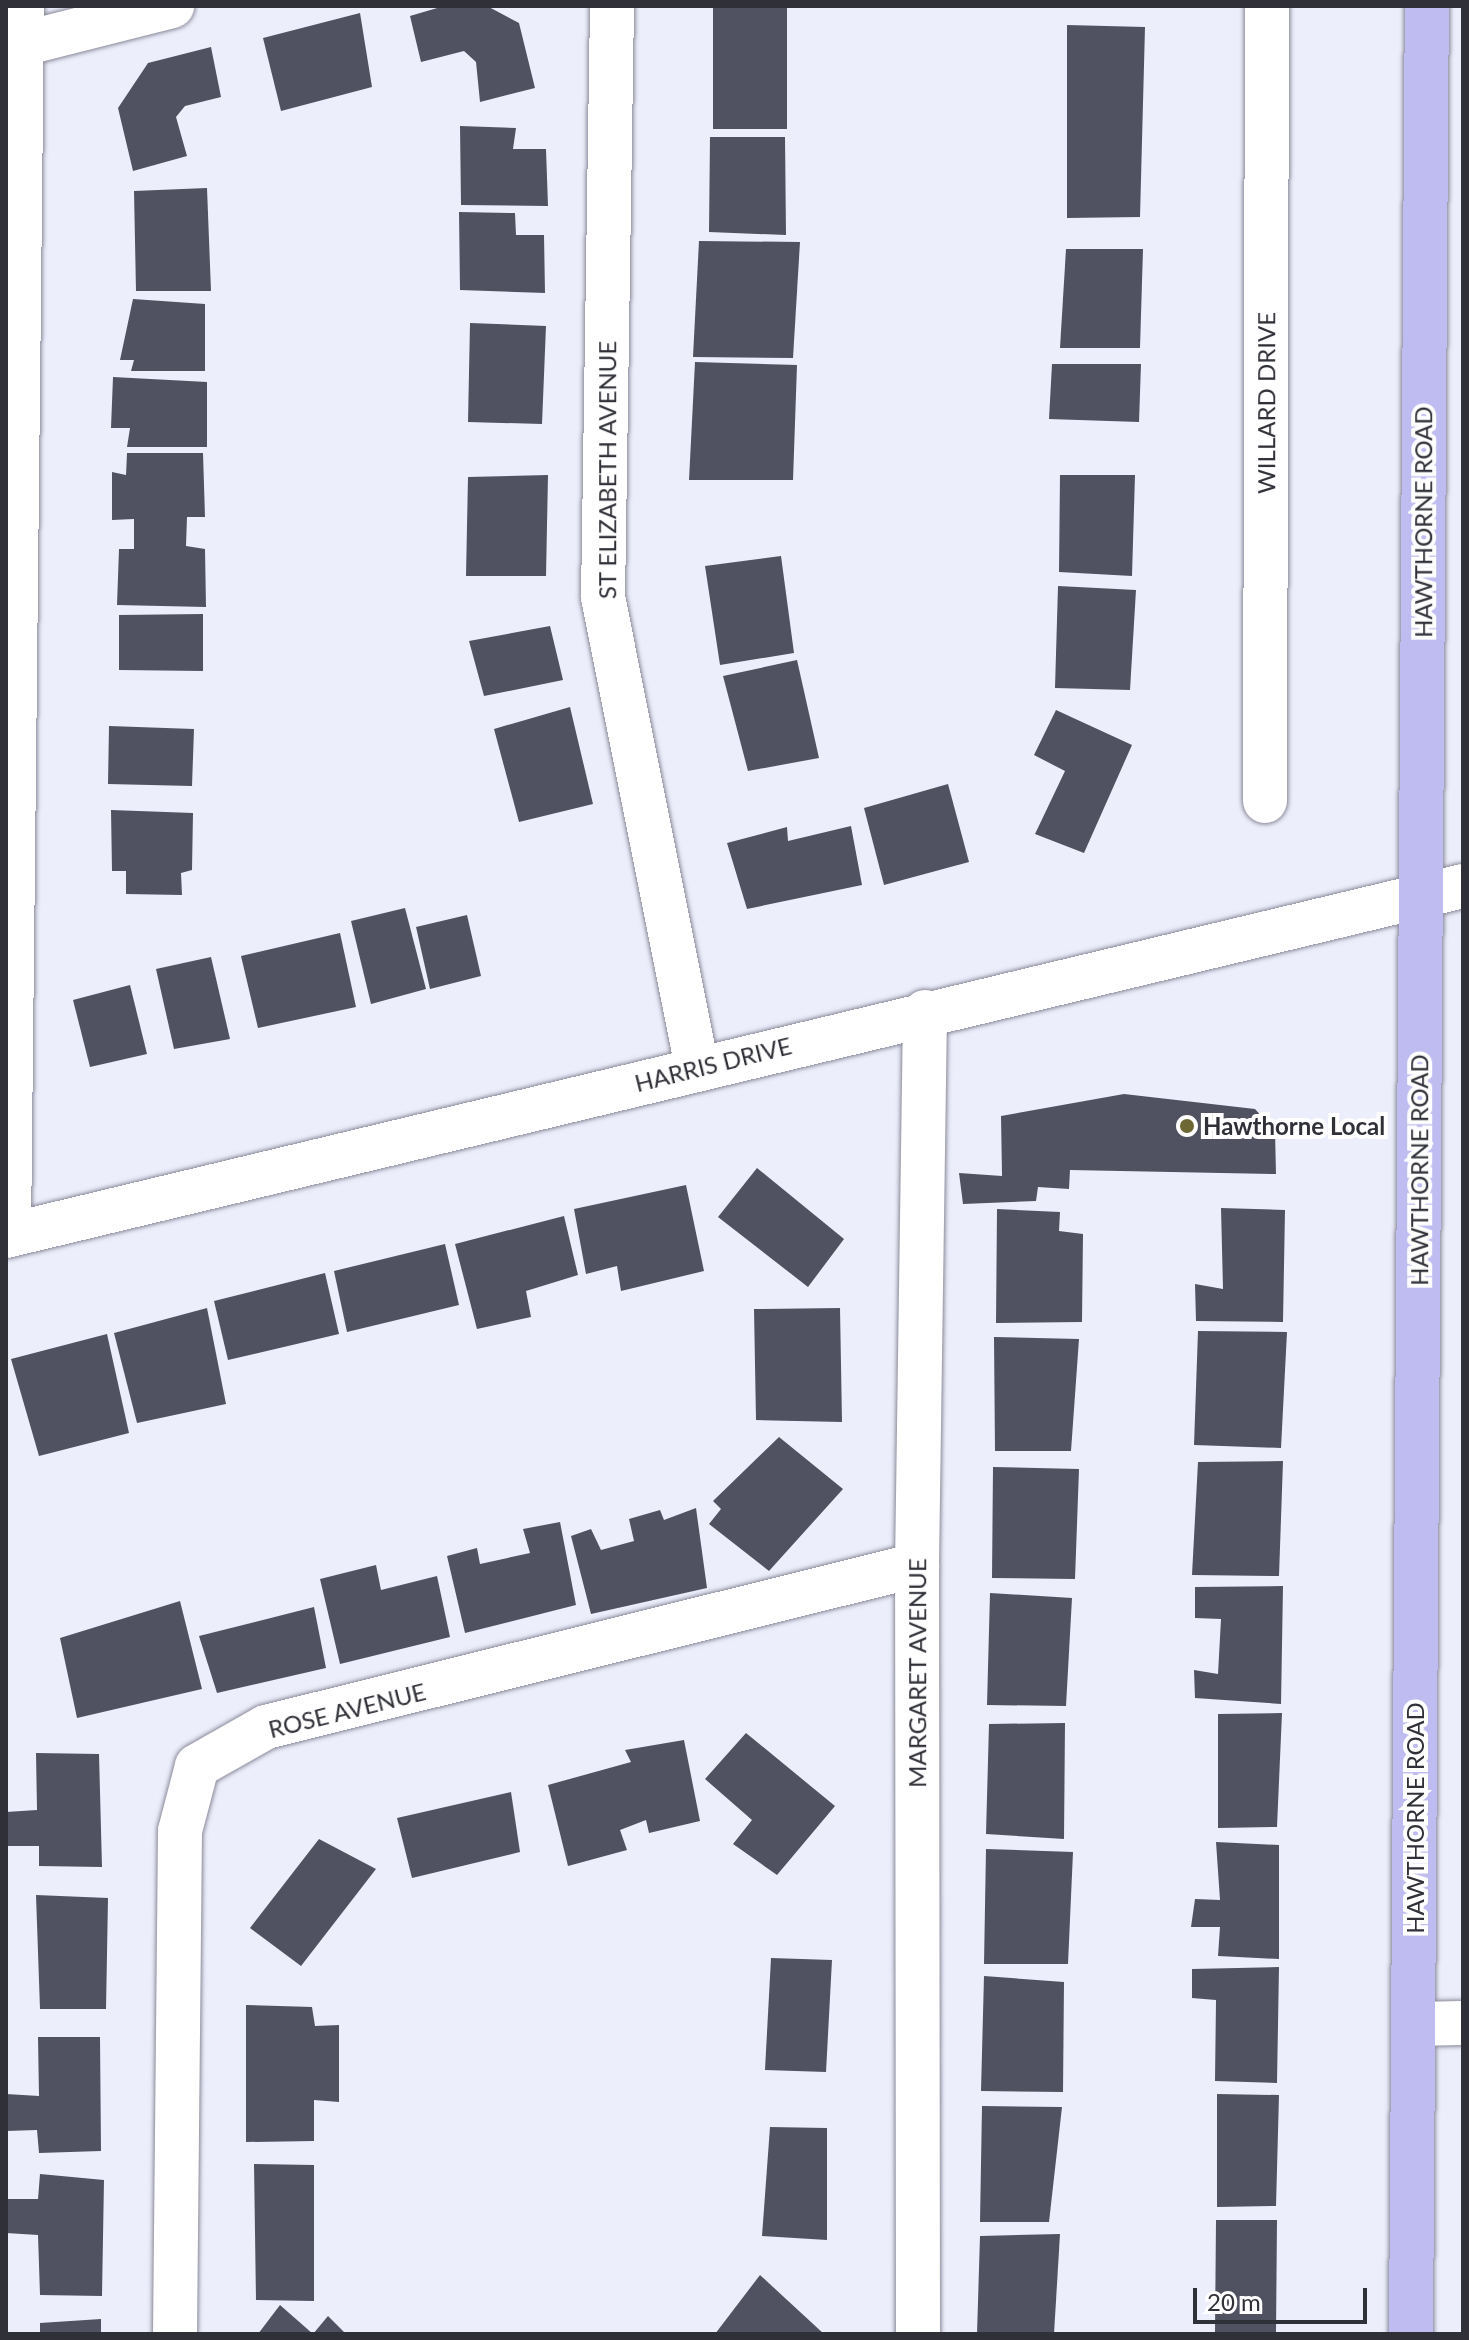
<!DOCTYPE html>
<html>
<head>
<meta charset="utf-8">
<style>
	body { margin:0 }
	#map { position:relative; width:1469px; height:2340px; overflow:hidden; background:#edeefc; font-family:Lato,sans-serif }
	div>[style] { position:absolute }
	.building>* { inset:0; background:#515261 }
	.roads { filter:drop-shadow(0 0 2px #8a8a9a) drop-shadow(0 0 2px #8a8a9a) }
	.street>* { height:44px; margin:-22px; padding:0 22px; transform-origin:22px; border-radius:22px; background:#fff }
	.primary>* { height:44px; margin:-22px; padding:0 22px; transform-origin:22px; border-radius:22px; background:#bebcf1 }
	.dots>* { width:22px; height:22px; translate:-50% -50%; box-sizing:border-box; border:4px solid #fff; border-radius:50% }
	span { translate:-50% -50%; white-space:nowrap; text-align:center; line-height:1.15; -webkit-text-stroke:8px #fff; paint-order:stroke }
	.street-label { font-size:24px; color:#303138 }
	.poi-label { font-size:24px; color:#303138; font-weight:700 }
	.left { translate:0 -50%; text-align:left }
	.frame { position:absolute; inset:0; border:8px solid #303138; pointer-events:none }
	.scale { position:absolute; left:1193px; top:2288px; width:174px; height:36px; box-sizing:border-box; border:4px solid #303138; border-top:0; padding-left:10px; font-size:24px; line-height:28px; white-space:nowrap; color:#303138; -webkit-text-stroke:6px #fff; paint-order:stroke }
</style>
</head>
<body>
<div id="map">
	<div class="building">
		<div style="clip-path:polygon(444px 6px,487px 6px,519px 23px,535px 88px,480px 102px,476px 62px,464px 51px,421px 62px,410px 16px)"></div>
		<div style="clip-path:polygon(713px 6px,787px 6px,787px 129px,713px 129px)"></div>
		<div style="clip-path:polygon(360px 13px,372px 87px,281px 111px,263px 38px)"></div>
		<div style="clip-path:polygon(1067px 25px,1145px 27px,1140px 217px,1067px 218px)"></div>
		<div style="clip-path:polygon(211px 47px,221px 97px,185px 106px,176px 117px,187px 156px,133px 171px,118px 108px,148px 63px)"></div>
		<div style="clip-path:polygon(460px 126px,516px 128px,513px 149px,546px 149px,548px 206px,461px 205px)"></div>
		<div style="clip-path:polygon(710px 137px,785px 137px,786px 235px,709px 232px)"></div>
		<div style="clip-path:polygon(207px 188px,211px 291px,136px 291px,134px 191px)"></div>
		<div style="clip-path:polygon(459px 212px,515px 213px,516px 235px,544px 235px,545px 293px,460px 290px)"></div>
		<div style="clip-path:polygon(699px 241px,800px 242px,793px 358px,693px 357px)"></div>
		<div style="clip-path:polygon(1066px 249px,1143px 249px,1140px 348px,1060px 348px)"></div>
		<div style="clip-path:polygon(133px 299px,205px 304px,205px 371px,131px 371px,134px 360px,120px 360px)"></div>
		<div style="clip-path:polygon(470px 323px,546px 326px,542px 424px,468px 422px)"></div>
		<div style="clip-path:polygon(695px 362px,797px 365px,793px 480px,689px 480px)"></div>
		<div style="clip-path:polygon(1052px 364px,1141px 364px,1139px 422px,1049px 419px)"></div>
		<div style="clip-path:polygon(113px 377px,207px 382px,207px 447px,127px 447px,130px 428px,111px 428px)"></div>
		<div style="clip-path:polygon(127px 453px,203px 453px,205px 517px,187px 517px,186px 546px,205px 549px,206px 607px,117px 605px,119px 549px,134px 549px,134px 519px,112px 520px,112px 472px,126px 475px)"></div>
		<div style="clip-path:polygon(548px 475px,546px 576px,466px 576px,468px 477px)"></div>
		<div style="clip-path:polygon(1060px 475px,1135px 475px,1132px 576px,1059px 572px)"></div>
		<div style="clip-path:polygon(781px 556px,794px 653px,720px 665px,705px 566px)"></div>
		<div style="clip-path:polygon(1058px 586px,1136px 590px,1130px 690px,1055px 688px)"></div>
		<div style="clip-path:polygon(203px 614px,203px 671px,119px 670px,119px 615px)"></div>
		<div style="clip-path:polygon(550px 626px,563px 680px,484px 696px,469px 641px)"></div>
		<div style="clip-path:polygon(797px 660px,819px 758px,748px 771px,723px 676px)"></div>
		<div style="clip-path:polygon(570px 707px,593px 804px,519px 822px,494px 729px)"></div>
		<div style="clip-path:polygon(1056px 710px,1132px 745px,1084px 853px,1035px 834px,1065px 771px,1034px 755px)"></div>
		<div style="clip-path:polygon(109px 726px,194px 729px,192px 786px,108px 784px)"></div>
		<div style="clip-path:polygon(948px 784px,969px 862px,884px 885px,864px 808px)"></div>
		<div style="clip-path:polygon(111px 810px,193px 813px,192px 870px,181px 873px,182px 895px,126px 894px,126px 871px,112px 871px)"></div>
		<div style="clip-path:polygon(851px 826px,862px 885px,747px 909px,727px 843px,787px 827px,788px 841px)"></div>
		<div style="clip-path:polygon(405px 908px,426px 989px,371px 1004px,351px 921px)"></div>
		<div style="clip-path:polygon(467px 915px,481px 976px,430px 989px,416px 927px)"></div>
		<div style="clip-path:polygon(340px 933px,356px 1007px,258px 1028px,241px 956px)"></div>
		<div style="clip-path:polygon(211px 957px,230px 1039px,174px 1049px,156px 969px)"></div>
		<div style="clip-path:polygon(130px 985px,147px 1054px,90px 1067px,73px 1000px)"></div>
		<div style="clip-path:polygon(1124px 1094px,1255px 1109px,1275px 1131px,1276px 1174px,1070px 1170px,1069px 1189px,1038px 1187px,1036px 1201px,963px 1204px,959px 1173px,1002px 1176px,1001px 1116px)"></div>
		<div style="clip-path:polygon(757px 1168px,844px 1239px,808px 1287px,718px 1217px)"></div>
		<div style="clip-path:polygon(686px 1185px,704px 1271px,621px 1291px,617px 1266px,586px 1274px,574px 1209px)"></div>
		<div style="clip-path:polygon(1221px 1208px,1285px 1210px,1283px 1322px,1196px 1321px,1195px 1284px,1223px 1289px)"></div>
		<div style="clip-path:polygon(997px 1209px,1060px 1212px,1059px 1231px,1083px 1234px,1082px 1322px,996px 1323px)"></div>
		<div style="clip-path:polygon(564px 1216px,578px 1275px,526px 1291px,531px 1317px,477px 1329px,455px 1244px)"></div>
		<div style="clip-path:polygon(445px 1244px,459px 1305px,347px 1332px,334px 1271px)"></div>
		<div style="clip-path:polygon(325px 1273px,339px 1334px,228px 1360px,214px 1301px)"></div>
		<div style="clip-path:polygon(207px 1308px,226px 1404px,137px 1423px,114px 1333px)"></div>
		<div style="clip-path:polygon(840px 1308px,842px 1422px,756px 1420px,754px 1309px)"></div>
		<div style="clip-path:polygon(1198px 1331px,1287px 1332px,1281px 1448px,1194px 1445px)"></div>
		<div style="clip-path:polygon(107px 1334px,129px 1433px,39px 1456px,11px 1359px)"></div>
		<div style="clip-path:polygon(994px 1337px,1079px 1339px,1071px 1451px,995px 1451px)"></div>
		<div style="clip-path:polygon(779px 1437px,843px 1489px,769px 1571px,709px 1524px,721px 1509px,713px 1501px)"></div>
		<div style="clip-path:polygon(1283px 1461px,1279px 1576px,1192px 1575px,1198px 1462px)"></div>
		<div style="clip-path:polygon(993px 1467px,1079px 1469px,1075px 1579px,992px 1578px)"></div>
		<div style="clip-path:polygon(696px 1508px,707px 1588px,591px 1614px,571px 1536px,591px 1529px,601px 1550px,634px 1541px,629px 1519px,660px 1510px,664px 1520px)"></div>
		<div style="clip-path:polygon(560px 1522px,576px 1605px,465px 1633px,447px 1556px,477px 1548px,480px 1564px,530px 1553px,523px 1529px)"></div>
		<div style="clip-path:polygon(376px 1565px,381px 1590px,437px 1576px,450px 1637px,340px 1664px,320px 1579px)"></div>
		<div style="clip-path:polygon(1283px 1586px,1281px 1704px,1195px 1698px,1194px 1670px,1218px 1674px,1221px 1619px,1195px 1618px,1195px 1587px)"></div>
		<div style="clip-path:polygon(990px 1593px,1072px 1598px,1066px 1706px,987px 1705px)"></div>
		<div style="clip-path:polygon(180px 1601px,202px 1689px,77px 1718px,60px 1638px)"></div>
		<div style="clip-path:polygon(314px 1607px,326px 1668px,217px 1693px,199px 1636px)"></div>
		<div style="clip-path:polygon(1282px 1713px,1277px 1827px,1218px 1828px,1218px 1714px)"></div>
		<div style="clip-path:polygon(1065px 1723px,1064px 1839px,986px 1834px,989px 1724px)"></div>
		<div style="clip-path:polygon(746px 1733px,835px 1806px,777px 1875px,733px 1844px,752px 1820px,705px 1779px)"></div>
		<div style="clip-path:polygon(684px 1740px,700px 1821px,649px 1833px,646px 1820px,620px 1830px,627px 1850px,568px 1866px,548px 1785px,631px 1762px,625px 1750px)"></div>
		<div style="clip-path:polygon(36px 1753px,99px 1754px,102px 1867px,39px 1866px,39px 1846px,6px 1846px,6px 1812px,37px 1810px)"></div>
		<div style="clip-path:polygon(511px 1792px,520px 1852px,412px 1878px,397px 1818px)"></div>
		<div style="clip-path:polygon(319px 1839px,376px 1869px,301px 1966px,250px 1928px)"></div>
		<div style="clip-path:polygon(1216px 1842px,1279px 1845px,1279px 1959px,1218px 1956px,1220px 1927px,1191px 1927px,1195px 1899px,1220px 1900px)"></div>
		<div style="clip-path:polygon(986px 1849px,1073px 1852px,1068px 1964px,984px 1964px)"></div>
		<div style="clip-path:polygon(36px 1895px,108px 1898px,106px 2009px,40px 2009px)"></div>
		<div style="clip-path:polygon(771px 1958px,832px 1960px,826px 2072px,765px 2070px)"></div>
		<div style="clip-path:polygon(1279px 1967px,1277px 2083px,1215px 2081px,1216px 2000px,1192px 1998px,1192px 1969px)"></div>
		<div style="clip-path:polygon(984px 1976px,1064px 1982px,1063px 2092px,981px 2091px)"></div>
		<div style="clip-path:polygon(246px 2005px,312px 2007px,315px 2026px,339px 2025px,339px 2102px,314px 2100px,314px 2141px,246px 2142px)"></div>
		<div style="clip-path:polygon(38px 2037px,100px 2037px,101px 2151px,39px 2153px,37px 2130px,6px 2131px,6px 2094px,39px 2096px)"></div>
		<div style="clip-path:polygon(1217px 2094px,1279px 2095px,1276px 2206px,1217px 2207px)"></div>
		<div style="clip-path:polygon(982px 2106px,1062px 2107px,1049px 2222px,980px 2222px)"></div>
		<div style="clip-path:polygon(770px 2127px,827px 2128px,827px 2240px,762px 2236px)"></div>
		<div style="clip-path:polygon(254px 2164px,314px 2165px,314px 2301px,256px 2300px)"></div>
		<div style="clip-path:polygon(40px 2174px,104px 2180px,102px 2296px,40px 2295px,38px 2235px,6px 2233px,6px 2199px,38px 2199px)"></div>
		<div style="clip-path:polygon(1216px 2220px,1277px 2220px,1276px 2333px,1215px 2333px)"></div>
		<div style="clip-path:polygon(1060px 2234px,1054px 2334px,977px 2334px,980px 2236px)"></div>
		<div style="clip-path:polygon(760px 2275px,824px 2334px,715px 2334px)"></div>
		<div style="clip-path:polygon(280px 2305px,313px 2334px,258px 2334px)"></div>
		<div style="clip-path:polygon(328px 2316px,346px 2334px,313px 2334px)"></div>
		<div style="clip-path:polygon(101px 2319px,101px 2334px,40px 2334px,40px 2323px)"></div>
	</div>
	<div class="roads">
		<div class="street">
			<div style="left:612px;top:6px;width:591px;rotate:90.87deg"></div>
			<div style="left:603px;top:597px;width:480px;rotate:78.7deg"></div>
			<div style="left:22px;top:44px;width:155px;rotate:-14.2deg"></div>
			<div style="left:1265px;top:801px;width:795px;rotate:-89.86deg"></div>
			<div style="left:9px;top:1235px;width:1229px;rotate:-89.39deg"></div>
			<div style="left:6px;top:1236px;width:1498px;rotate:-13.51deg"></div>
			<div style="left:1414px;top:2024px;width:49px;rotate:-1.2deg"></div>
			<div style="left:175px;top:2334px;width:503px;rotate:-89.43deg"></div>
			<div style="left:180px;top:1831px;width:67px;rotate:-75.3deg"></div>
			<div style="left:197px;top:1766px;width:79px;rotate:-29.5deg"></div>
			<div style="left:266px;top:1727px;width:671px;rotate:-13.97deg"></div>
			<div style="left:918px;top:2334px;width:769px;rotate:-90.07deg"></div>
			<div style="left:917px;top:1565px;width:553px;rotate:-89.17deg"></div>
		</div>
		<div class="primary">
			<div style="left:1411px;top:2334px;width:2328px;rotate:-89.61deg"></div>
		</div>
	</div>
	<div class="dots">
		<div style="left:1187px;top:1126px;background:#6c6733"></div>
	</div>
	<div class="street-label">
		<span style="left:1266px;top:403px;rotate:-90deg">WILLARD DRIVE</span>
		<span style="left:607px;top:470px;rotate:-90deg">ST ELIZABETH AVENUE</span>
		<span style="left:1423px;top:522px;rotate:-90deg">HAWTHORNE ROAD</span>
		<span style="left:713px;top:1064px;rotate:-14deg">HARRIS DRIVE</span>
		<span style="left:1419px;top:1170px;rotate:-90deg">HAWTHORNE ROAD</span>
		<span style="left:917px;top:1673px;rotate:-90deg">MARGARET AVENUE</span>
		<span style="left:347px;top:1710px;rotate:-14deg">ROSE AVENUE</span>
		<span style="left:1415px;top:1818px;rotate:-90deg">HAWTHORNE ROAD</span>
	</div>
	<div class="poi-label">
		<span class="left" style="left:1203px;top:1126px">Hawthorne Local</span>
	</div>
	<div class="frame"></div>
	<div class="scale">20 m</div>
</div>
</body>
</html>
